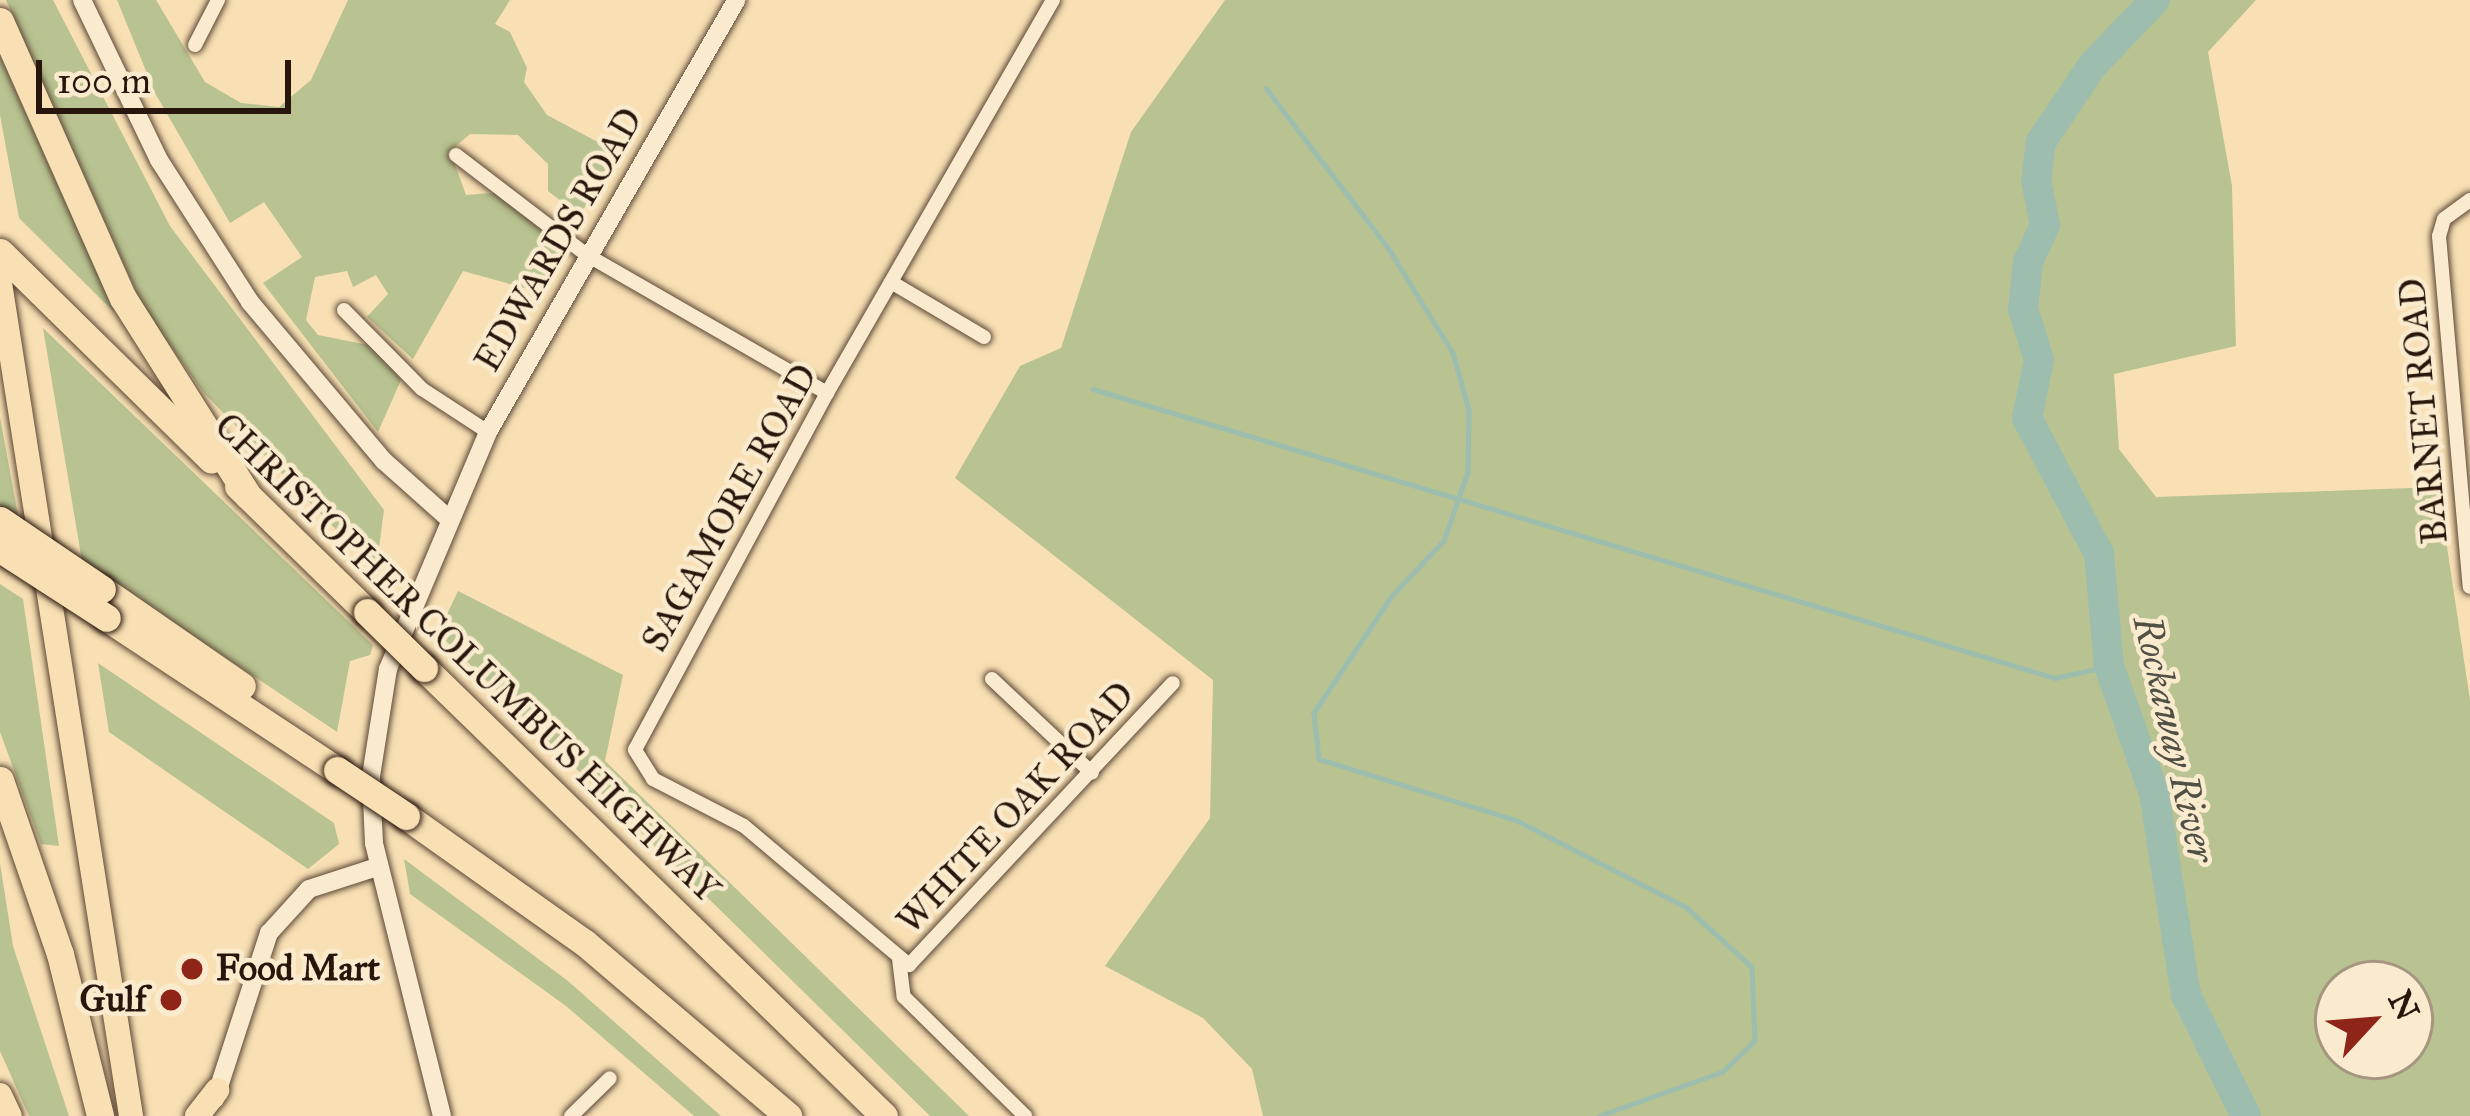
<!DOCTYPE html>
<html>
<head>
<meta charset="utf-8">
<style>
	body { margin:0 }
	#map { position:relative; width:2470px; height:1116px; overflow:hidden; background:#f8e0b4; font-family:"IM FELL Great Primer",serif }
	div>[style] { position:absolute }
	.green>* { inset:0; background:#b8c391 }
	.stream>* { height:4.5px; margin:-2.25px; padding:0 2.25px; transform-origin:2.25px; border-radius:2.25px; background:#9dbdaf }
	.river>* { height:30px; margin:-15px; padding:0 15px; transform-origin:15px; border-radius:15px; background:#9dbdaf }
	.roads { filter:drop-shadow(0 0 3px #5c4836) drop-shadow(0 0 3px #5c4836) }
	.minor>* { height:14px; margin:-7px; padding:0 7px; transform-origin:7px; border-radius:7px; background:#faebce }
	.tertiary>* { height:18px; margin:-9px; padding:0 9px; transform-origin:9px; border-radius:9px; background:#faebce }
	.trunk>* { height:24px; margin:-12px; padding:0 12px; transform-origin:12px; border-radius:12px; background:#f8e0b4 }
	.motorway>* { height:27px; margin:-13.5px; padding:0 13.5px; transform-origin:13.5px; border-radius:13.5px; background:#f8e0b4 }
	.bridges { filter:drop-shadow(0 0 3px #28160c) drop-shadow(0 0 3px #28160c) }
	.motorway-bridge>* { height:27px; margin:-13.5px; padding:0 13.5px; transform-origin:13.5px; border-radius:13.5px; background:#f8e0b4 }
	.dots>* { width:33px; height:33px; translate:-50% -50%; box-sizing:border-box; border:6px solid #faebce; border-radius:50% }
	span { translate:-50% -50%; white-space:nowrap; text-align:center; line-height:1.15; -webkit-text-stroke:9px #faebce; paint-order:stroke }
	.street-label { font-size:36px; color:#28160c }
	.poi-label { font-size:36px; color:#28160c; font-weight:700 }
	.left { translate:0 -50%; text-align:left }
	.right { translate:-100% -50%; text-align:right }
	.water-label { font-size:39px; color:#515045; font-style:italic }
	.north { position:absolute; left:2314px; top:960px; width:120px; height:120px; box-sizing:border-box; background:#faebce; border:3px solid #a69680; border-radius:50%; rotate:64deg; font-size:33px; font-weight:700; line-height:48px; text-align:center; color:#28160c }
	.north::after { content:''; display:block; margin:auto; width:42px; height:54px; background:#8f2418; clip-path:polygon(50% 0,100% 100%,50% 72%,0 100%) }
	.scale { position:absolute; left:36px; top:60px; width:255px; height:54px; box-sizing:border-box; border:6px solid #28160c; border-top:0; padding-left:15px; font-size:36px; line-height:42px; white-space:nowrap; color:#28160c; -webkit-text-stroke:9px #faebce; paint-order:stroke }
</style>
</head>
<body>
<div id="map">
	<div class="green">
		<div style="clip-path:polygon(6px 0,53px 0,170px 226px,384px 510px,376px 571px,203px 392px,144px 309px)"></div>
		<div style="clip-path:polygon(117px 0,156px 0,205px 82px,241px 103px,279px 107px,311px 80px,348px 0,510px 0,495px 24px,510px 32px,527px 68px,524px 82px,547px 115px,622px 155px,579px 215px,548px 191px,548px 164px,518px 135px,470px 134px,450px 151px,466px 195px,515px 191px,572px 248px,543px 293px,463px 271px,413px 359px,367px 317px,388px 294px,376px 275px,353px 287px,347px 271px,315px 277px,306px 320px,318px 335px,373px 346px,401px 380px,378px 432px,263px 283px,302px 257px,264px 202px,230px 223px,155px 93px)"></div>
		<div style="clip-path:polygon(evenodd,1225px 0,2256px 0,2208px 52px,2232px 186px,2236px 346px,2114px 374px,2119px 449px,2156px 497px,2438px 487px,2470px 700px,2470px 1116px,1263px 1116px,1252px 1069px,1203px 1018px,1105px 966px,1210px 818px,1213px 680px,955px 478px,1020px 366px,1061px 348px,1131px 132px,1225px 0,2338px 984px,2410px 984px,2410px 1056px,2338px 1056px,2338px 984px)"></div>
		<div style="clip-path:polygon(0 56px,115px 313px,19px 218px,0 115px)"></div>
		<div style="clip-path:polygon(43px 328px,373px 645px,370px 655px,350px 661px,337px 732px,82px 561px)"></div>
		<div style="clip-path:polygon(0 417px,19px 521px,0 506px)"></div>
		<div style="clip-path:polygon(0 584px,23px 599px,59px 846px,41px 844px,0 732px)"></div>
		<div style="clip-path:polygon(458px 591px,623px 675px,605px 761px,969px 1116px,930px 1116px,438px 633px)"></div>
		<div style="clip-path:polygon(98px 663px,334px 823px,339px 844px,308px 869px,109px 732px)"></div>
		<div style="clip-path:polygon(404px 859px,568px 981px,721px 1116px,694px 1116px,566px 1006px,410px 894px)"></div>
		<div style="clip-path:polygon(0 863px,13px 946px,69px 1116px,29px 1116px,0 1051px)"></div>
	</div>
	<div class="stream">
		<div style="left:1266px;top:88px;width:203px;rotate:52.6deg"></div>
		<div style="left:1389px;top:249px;width:122px;rotate:58.4deg"></div>
		<div style="left:1453px;top:353px;width:59px;rotate:74.3deg"></div>
		<div style="left:1469px;top:410px;width:62px;rotate:90.9deg"></div>
		<div style="left:1468px;top:472px;width:73px;rotate:109.2deg"></div>
		<div style="left:1444px;top:541px;width:76px;rotate:133.4deg"></div>
		<div style="left:1392px;top:596px;width:141px;rotate:123.7deg"></div>
		<div style="left:1314px;top:713px;width:46px;rotate:83.8deg"></div>
		<div style="left:1319px;top:759px;width:206px;rotate:17.2deg"></div>
		<div style="left:1516px;top:820px;width:191px;rotate:27.1deg"></div>
		<div style="left:1686px;top:907px;width:89px;rotate:42.3deg"></div>
		<div style="left:1752px;top:967px;width:74px;rotate:87.7deg"></div>
		<div style="left:1755px;top:1041px;width:45px;rotate:135.9deg"></div>
		<div style="left:1723px;top:1072px;width:131px;rotate:160.3deg"></div>
		<div style="left:1093px;top:389px;width:1004px;rotate:16.72deg"></div>
		<div style="left:2055px;top:678px;width:55px;rotate:-12.5deg"></div>
	</div>
	<div class="river">
		<div style="left:2155px;top:0;width:91px;rotate:133.7deg"></div>
		<div style="left:2092px;top:66px;width:92px;rotate:123.9deg"></div>
		<div style="left:2041px;top:142px;width:38px;rotate:97deg"></div>
		<div style="left:2036px;top:180px;width:46px;rotate:78.7deg"></div>
		<div style="left:2045px;top:225px;width:41px;rotate:114.7deg"></div>
		<div style="left:2028px;top:262px;width:47px;rotate:96.1deg"></div>
		<div style="left:2023px;top:309px;width:53px;rotate:72.6deg"></div>
		<div style="left:2039px;top:360px;width:59px;rotate:101.7deg"></div>
		<div style="left:2027px;top:418px;width:154px;rotate:62.1deg"></div>
		<div style="left:2099px;top:554px;width:112px;rotate:84.9deg"></div>
		<div style="left:2109px;top:666px;width:135px;rotate:70.5deg"></div>
		<div style="left:2154px;top:793px;width:205px;rotate:81deg"></div>
		<div style="left:2186px;top:995px;width:135px;rotate:63.6deg"></div>
	</div>
	<div class="roads">
		<div class="minor">
			<div style="left:1053px;top:0;width:453px;rotate:119.9deg"></div>
			<div style="left:827px;top:393px;width:405px;rotate:118.3deg"></div>
			<div style="left:635px;top:750px;width:34px;rotate:58deg"></div>
			<div style="left:653px;top:779px;width:102px;rotate:27.3deg"></div>
			<div style="left:744px;top:826px;width:216px;rotate:40.1deg"></div>
			<div style="left:909px;top:965px;width:386px;rotate:-46.9deg"></div>
			<div style="left:195px;top:45px;width:51px;rotate:-62.9deg"></div>
			<div style="left:456px;top:155px;width:165px;rotate:37.4deg"></div>
			<div style="left:587px;top:255px;width:277px;rotate:29.9deg"></div>
			<div style="left:2470px;top:200px;width:32px;rotate:144deg"></div>
			<div style="left:2444px;top:219px;width:18px;rotate:106deg"></div>
			<div style="left:2439px;top:236px;width:352px;rotate:85deg"></div>
			<div style="left:891px;top:282px;width:108px;rotate:30.6deg"></div>
			<div style="left:344px;top:310px;width:111px;rotate:45.4deg"></div>
			<div style="left:422px;top:389px;width:79px;rotate:33.1deg"></div>
			<div style="left:992px;top:679px;width:137px;rotate:43.2deg"></div>
			<div style="left:899px;top:959px;width:38px;rotate:83deg"></div>
			<div style="left:904px;top:997px;width:170px;rotate:44.5deg"></div>
			<div style="left:571px;top:1116px;width:54px;rotate:-44.3deg"></div>
		</div>
		<div class="tertiary">
			<div style="left:82px;top:0;width:178px;rotate:64.3deg"></div>
			<div style="left:159px;top:160px;width:169px;rotate:57.3deg"></div>
			<div style="left:250px;top:302px;width:208px;rotate:49.9deg"></div>
			<div style="left:384px;top:461px;width:86px;rotate:41.7deg"></div>
			<div style="left:215px;top:1099px;width:175px;rotate:-72deg"></div>
			<div style="left:269px;top:933px;width:59px;rotate:-47.7deg"></div>
			<div style="left:309px;top:889px;width:71px;rotate:-17.9deg"></div>
			<div style="left:442px;top:1116px;width:281px;rotate:-104deg"></div>
			<div style="left:374px;top:843px;width:67px;rotate:-92.6deg"></div>
			<div style="left:371px;top:776px;width:108px;rotate:-81deg"></div>
			<div style="left:388px;top:669px;width:257px;rotate:-67.1deg"></div>
			<div style="left:488px;top:432px;width:498px;rotate:-60.1deg"></div>
		</div>
		<div class="trunk">
			<div style="left:0;top:283px;width:843px;rotate:81.06deg"></div>
			<div style="left:0;top:1095px;width:23px;rotate:65deg"></div>
			<div style="left:197px;top:1116px;width:33px;rotate:-52deg"></div>
		</div>
		<div class="motorway">
			<div style="left:0;top:21px;width:303px;rotate:66.1deg"></div>
			<div style="left:123px;top:298px;width:234px;rotate:57.7deg"></div>
			<div style="left:0;top:252px;width:296px;rotate:44.5deg"></div>
			<div style="left:238px;top:486px;width:180px;rotate:44.3deg"></div>
			<div style="left:102px;top:589px;width:170px;rotate:34.7deg"></div>
			<div style="left:107px;top:618px;width:276px;rotate:33.5deg"></div>
			<div style="left:424px;top:668px;width:642px;rotate:44.24deg"></div>
			<div style="left:0;top:780px;width:184px;rotate:71deg"></div>
			<div style="left:60px;top:954px;width:167px;rotate:76.1deg"></div>
			<div style="left:406px;top:816px;width:219px;rotate:35.4deg"></div>
			<div style="left:585px;top:943px;width:267px;rotate:40.4deg"></div>
		</div>
	</div>
	<div class="bridges">
		<div class="motorway-bridge">
			<div style="left:0;top:520px;width:123px;rotate:34.1deg"></div>
			<div style="left:0;top:549px;width:127px;rotate:32.8deg"></div>
			<div style="left:367px;top:612px;width:80px;rotate:44.5deg"></div>
			<div style="left:337px;top:770px;width:83px;rotate:33.7deg"></div>
		</div>
	</div>
	<div class="dots">
		<div style="left:192px;top:969px;background:#8f2418"></div>
		<div style="left:171px;top:1000px;background:#8f2418"></div>
	</div>
	<div class="street-label">
		<span style="left:559px;top:240px;rotate:-60deg">EDWARDS ROAD</span>
		<span style="left:2424px;top:411px;rotate:-95deg">BARNET ROAD</span>
		<span style="left:730px;top:508px;rotate:-61deg">SAGAMORE ROAD</span>
		<span style="left:467px;top:658px;rotate:44deg">CHRISTOPHER COLUMBUS HIGHWAY</span>
		<span style="left:1016px;top:808px;rotate:-47deg">WHITE OAK ROAD</span>
	</div>
	<div class="poi-label">
		<span class="left" style="left:216px;top:969px">Food Mart</span>
		<span class="right" style="left:147px;top:1000px">Gulf</span>
	</div>
	<div class="water-label">
		<span style="left:2174px;top:739px;rotate:77deg">Rockaway River</span>
	</div>
	<div class="north">N</div>
	<div class="scale">100 m</div>
</div>
</body>
</html>
